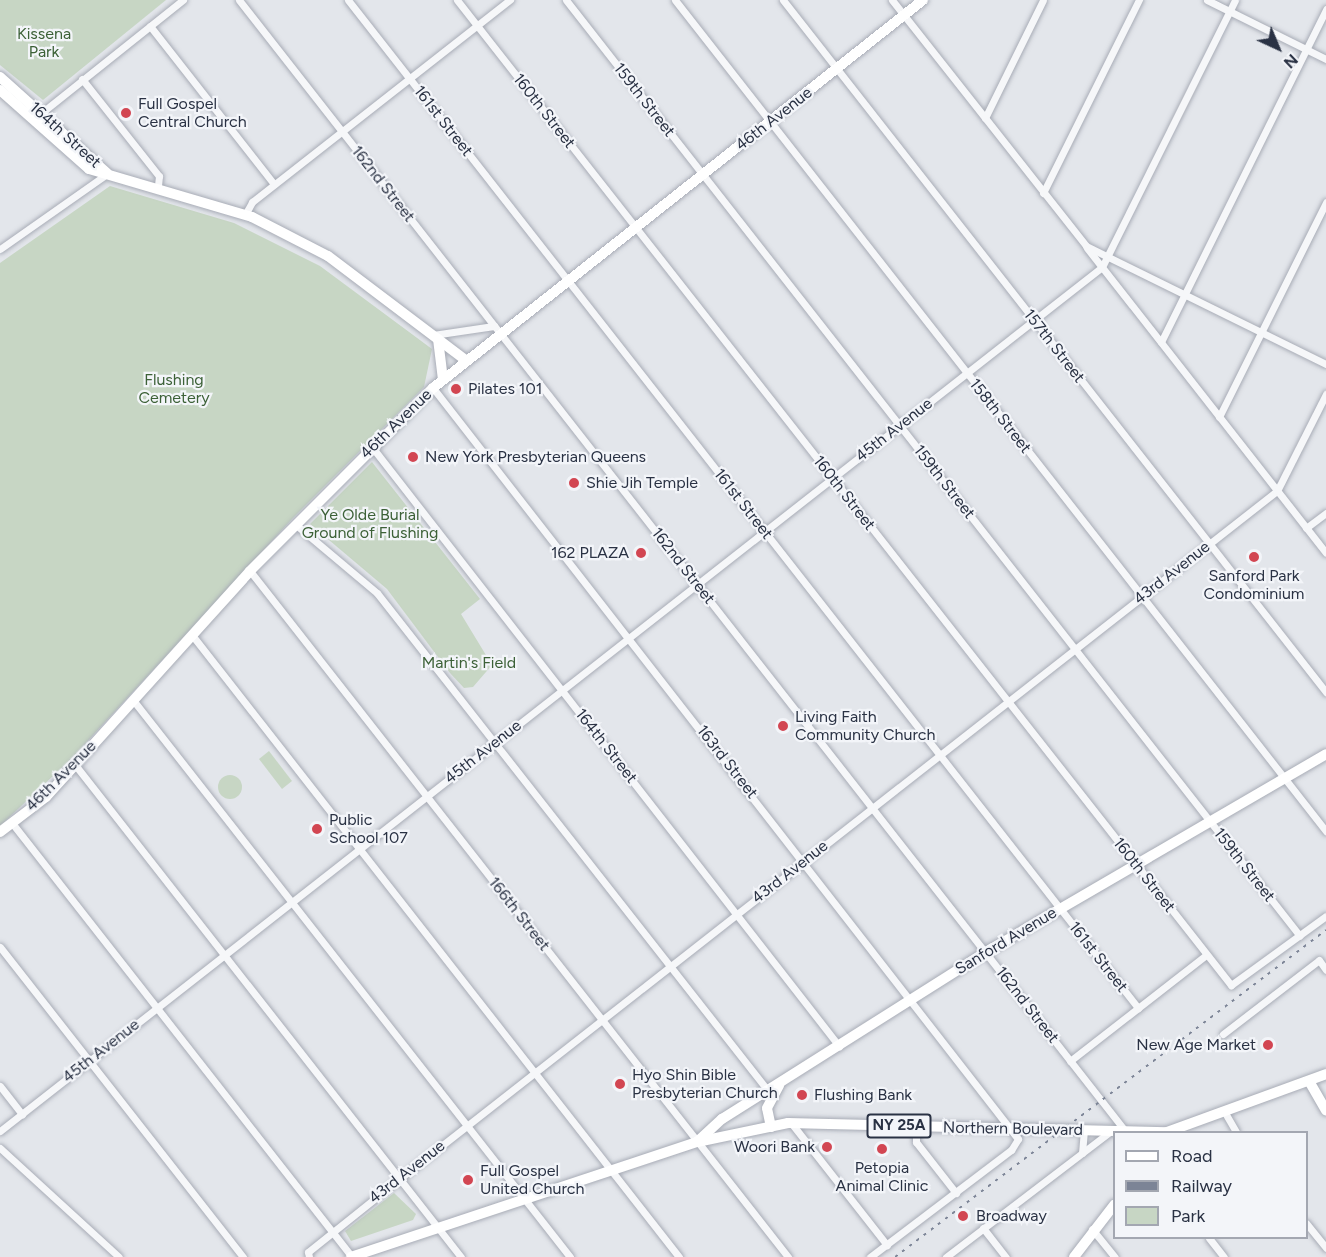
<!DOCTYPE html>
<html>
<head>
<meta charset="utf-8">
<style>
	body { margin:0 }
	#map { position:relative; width:1326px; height:1257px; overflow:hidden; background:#e3e6eb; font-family:Figtree,sans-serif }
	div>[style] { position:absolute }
	.green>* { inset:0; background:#c7d6c4 }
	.round { border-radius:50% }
	.roads { filter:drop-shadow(0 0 2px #a8acb6) drop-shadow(0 0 2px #a8acb6) }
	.street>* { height:7px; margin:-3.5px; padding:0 3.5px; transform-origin:3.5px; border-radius:3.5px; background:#f6f7f9 }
	.secondary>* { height:10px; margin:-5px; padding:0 5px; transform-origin:5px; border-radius:5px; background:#fff }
	.primary>* { height:10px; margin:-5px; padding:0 5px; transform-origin:5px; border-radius:5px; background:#fff }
	.rail>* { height:2px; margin-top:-1px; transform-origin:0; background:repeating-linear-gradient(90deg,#7c8496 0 3px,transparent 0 9px) }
	.dots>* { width:16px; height:16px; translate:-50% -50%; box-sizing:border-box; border:3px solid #f3f5f9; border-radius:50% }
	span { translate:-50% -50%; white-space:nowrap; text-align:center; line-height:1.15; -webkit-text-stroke:4.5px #f3f5f9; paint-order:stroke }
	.shield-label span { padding:2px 4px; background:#f3f5f9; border:2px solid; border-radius:4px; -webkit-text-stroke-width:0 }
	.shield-label { font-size:15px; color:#2a3244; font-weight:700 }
	.park-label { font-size:16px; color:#3c6137 }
	.street-label { font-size:16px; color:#2a3244 }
	.poi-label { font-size:16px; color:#2a3244 }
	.left { translate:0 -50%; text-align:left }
	.right { translate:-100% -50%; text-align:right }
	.legend { position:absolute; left:1113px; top:1131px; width:195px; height:108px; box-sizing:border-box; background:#f3f5f9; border:2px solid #a3a7b1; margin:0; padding:8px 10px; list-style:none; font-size:18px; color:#2a3244 }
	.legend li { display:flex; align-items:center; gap:12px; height:30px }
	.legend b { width:30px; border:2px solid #a3a7b1 }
	.north { position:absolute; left:1248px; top:18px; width:60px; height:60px; -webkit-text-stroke:4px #f3f5f9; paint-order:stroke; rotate:136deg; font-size:16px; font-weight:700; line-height:24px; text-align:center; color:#2a3244 }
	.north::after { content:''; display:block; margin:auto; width:21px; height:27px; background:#2a3244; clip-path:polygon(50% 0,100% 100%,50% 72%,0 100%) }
</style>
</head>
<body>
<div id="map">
	<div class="green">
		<div style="clip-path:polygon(0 0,166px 0,43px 100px,0 65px)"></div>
		<div style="clip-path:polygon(110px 186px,234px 223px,320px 266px,432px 349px,424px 387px,293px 518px,72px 758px,0 826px,0 263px)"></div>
		<div style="clip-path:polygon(372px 462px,480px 599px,461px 614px,492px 665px,473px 687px,464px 688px,450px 673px,387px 589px,310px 524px)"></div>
		<div style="clip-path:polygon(269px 751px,292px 781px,282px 789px,259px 759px)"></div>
		<div class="round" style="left:218px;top:775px;width:24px;height:24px"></div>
		<div style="clip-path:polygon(394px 1193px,416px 1214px,413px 1220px,351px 1241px,345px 1231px)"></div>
	</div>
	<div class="roads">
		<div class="street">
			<div style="left:239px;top:0;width:1438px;rotate:51.92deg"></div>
			<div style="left:348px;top:0;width:1281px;rotate:51.91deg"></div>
			<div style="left:457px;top:0;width:1253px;rotate:51.84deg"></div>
			<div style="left:1231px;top:985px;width:117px;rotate:-36deg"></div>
			<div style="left:566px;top:0;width:1189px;rotate:51.9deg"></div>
			<div style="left:675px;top:0;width:1056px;rotate:51.93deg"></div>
			<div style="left:783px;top:0;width:880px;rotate:51.88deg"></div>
			<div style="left:892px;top:0;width:313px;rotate:51.7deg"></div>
			<div style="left:1086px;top:246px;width:267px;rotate:26.2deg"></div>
			<div style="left:1207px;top:0;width:133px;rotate:26.4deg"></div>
			<div style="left:150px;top:26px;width:201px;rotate:51.9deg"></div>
			<div style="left:82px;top:79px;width:124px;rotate:51.6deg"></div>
			<div style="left:159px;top:176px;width:10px;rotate:96deg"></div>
			<div style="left:40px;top:114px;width:183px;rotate:-38.6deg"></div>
			<div style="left:985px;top:118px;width:131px;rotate:-63.8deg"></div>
			<div style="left:1043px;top:193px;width:216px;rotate:-63.6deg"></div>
			<div style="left:246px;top:213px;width:13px;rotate:-61deg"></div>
			<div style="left:252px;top:202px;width:328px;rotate:-38.1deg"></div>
			<div style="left:1087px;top:248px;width:387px;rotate:51.9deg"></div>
			<div style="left:0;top:249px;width:132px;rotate:-35.1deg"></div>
			<div style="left:433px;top:335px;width:62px;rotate:-8.4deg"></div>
			<div style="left:1161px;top:342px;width:372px;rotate:-63.6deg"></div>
			<div style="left:433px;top:388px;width:952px;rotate:52.08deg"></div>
			<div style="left:1018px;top:1139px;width:13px;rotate:122deg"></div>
			<div style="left:1011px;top:1150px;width:177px;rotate:142.8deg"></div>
			<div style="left:1219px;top:417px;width:240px;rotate:-63.5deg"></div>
			<div style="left:372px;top:447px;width:760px;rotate:52.06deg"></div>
			<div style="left:295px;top:524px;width:107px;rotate:40.1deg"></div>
			<div style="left:377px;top:593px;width:635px;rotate:51.85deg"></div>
			<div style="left:1306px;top:528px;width:25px;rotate:-37deg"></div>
			<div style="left:250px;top:571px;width:872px;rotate:51.89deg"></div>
			<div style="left:192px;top:635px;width:790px;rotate:51.94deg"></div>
			<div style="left:133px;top:700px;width:708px;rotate:51.88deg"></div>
			<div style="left:76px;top:766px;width:624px;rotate:51.9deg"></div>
			<div style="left:12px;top:823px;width:551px;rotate:51.92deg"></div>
			<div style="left:0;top:947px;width:394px;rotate:51.9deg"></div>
			<div style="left:1223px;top:1034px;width:121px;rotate:-37.6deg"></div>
			<div style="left:1319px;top:960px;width:12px;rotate:55deg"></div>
			<div style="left:1070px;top:1061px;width:172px;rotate:-37.9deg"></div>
			<div style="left:0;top:1086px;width:36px;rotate:52deg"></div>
			<div style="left:1224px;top:1111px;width:24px;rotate:60deg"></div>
			<div style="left:792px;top:1124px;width:154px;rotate:51.9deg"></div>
			<div style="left:916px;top:1126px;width:16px;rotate:90deg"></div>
			<div style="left:916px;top:1142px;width:65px;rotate:51.9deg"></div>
			<div style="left:0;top:1131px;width:1400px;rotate:-38.1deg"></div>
			<div style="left:1102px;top:267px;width:298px;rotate:-63.5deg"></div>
			<div style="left:0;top:1148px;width:161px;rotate:42.5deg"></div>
			<div style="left:1082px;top:1153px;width:23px;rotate:-85deg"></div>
			<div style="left:1306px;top:1223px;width:32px;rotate:51deg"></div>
			<div style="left:983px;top:1228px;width:37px;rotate:52deg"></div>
			<div style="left:1092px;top:1229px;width:36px;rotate:51deg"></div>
			<div style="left:1209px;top:1238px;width:24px;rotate:52deg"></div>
			<div style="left:309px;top:1257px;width:5px;rotate:-101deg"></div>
			<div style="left:308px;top:1252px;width:110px;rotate:-38.7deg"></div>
			<div style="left:394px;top:1183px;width:1122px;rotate:-38.09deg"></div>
			<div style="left:1277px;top:491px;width:109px;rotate:-63.2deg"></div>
			<div style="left:946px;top:1257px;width:208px;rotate:-37.4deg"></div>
		</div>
		<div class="secondary">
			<div style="left:0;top:77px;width:144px;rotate:41.9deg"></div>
			<div style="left:0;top:90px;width:119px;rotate:41.6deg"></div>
			<div style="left:89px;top:169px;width:170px;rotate:16.4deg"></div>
			<div style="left:252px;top:217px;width:85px;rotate:27.2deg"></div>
			<div style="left:328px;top:256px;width:174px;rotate:37.1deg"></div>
			<div style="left:438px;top:339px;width:41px;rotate:83deg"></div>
			<div style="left:0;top:832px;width:58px;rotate:-37.3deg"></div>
			<div style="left:46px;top:797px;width:304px;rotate:-47.9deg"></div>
			<div style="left:250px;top:571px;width:259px;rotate:-45deg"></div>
			<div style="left:433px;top:388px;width:625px;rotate:-38.37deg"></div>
			<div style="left:1309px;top:1081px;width:34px;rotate:60deg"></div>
			<div style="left:771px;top:1127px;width:19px;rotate:-102deg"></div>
			<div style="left:767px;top:1108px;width:26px;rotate:-62deg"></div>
			<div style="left:697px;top:1142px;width:34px;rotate:-43deg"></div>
			<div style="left:722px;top:1119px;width:320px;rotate:-32.3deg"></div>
			<div style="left:993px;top:948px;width:385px;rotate:-30.2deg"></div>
			<div style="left:1074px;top:1257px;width:66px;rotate:-52.4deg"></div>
		</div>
		<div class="primary">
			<div style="left:351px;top:1257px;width:365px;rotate:-18.4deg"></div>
			<div style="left:697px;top:1142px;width:93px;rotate:-11.8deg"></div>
			<div style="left:788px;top:1123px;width:379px;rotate:1.4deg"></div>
			<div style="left:1167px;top:1132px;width:169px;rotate:-20deg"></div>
		</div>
	</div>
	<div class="rail">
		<div style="left:895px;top:1257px;width:541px;rotate:-37.19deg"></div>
	</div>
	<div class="dots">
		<div style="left:126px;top:113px;background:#d24652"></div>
		<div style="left:456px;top:389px;background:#d24652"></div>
		<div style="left:413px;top:457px;background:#d24652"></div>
		<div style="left:574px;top:483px;background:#d24652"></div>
		<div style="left:641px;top:553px;background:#d24652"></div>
		<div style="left:1254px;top:557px;background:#d24652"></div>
		<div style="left:783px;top:726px;background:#d24652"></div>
		<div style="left:317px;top:829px;background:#d24652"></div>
		<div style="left:1268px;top:1045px;background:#d24652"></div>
		<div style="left:620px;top:1084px;background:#d24652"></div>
		<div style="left:802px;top:1095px;background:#d24652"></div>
		<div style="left:827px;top:1147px;background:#d24652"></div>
		<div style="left:882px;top:1149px;background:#d24652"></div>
		<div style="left:468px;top:1180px;background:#d24652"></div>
		<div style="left:963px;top:1216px;background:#d24652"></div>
	</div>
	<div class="shield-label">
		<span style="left:899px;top:1126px">NY 25A</span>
	</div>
	<div class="park-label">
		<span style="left:44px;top:43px">Kissena<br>Park</span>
		<span style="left:174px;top:389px">Flushing<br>Cemetery</span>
		<span style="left:370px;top:524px">Ye Olde Burial<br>Ground of Flushing</span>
		<span style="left:469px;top:663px">Martin's Field</span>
	</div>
	<div class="street-label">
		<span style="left:644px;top:100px;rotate:52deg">159th Street</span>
		<span style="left:544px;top:111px;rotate:52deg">160th Street</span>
		<span style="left:774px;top:119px;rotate:-38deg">46th Avenue</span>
		<span style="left:443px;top:121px;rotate:52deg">161st Street</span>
		<span style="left:65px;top:135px;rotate:42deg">164th Street</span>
		<span style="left:383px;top:184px;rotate:52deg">162nd Street</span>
		<span style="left:1054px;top:346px;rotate:52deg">157th Street</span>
		<span style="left:1000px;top:416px;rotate:52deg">158th Street</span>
		<span style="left:396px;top:424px;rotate:-44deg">46th Avenue</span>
		<span style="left:894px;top:430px;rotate:-38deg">45th Avenue</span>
		<span style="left:944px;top:482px;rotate:52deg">159th Street</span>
		<span style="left:844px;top:493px;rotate:52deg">160th Street</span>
		<span style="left:743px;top:504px;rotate:52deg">161st Street</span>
		<span style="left:683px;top:566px;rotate:52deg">162nd Street</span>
		<span style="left:1172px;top:573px;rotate:-38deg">43rd Avenue</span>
		<span style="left:606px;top:746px;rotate:52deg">164th Street</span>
		<span style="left:483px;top:752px;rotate:-38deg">45th Avenue</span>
		<span style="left:727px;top:762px;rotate:52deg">163rd Street</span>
		<span style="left:61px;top:776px;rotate:-45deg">46th Avenue</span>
		<span style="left:1244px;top:865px;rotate:52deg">159th Street</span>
		<span style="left:790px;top:872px;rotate:-38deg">43rd Avenue</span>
		<span style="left:1144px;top:875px;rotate:52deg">160th Street</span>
		<span style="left:519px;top:914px;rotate:52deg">166th Street</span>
		<span style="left:1006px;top:941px;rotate:-31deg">Sanford Avenue</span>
		<span style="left:1098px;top:957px;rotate:52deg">161st Street</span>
		<span style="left:1027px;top:1005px;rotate:52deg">162nd Street</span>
		<span style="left:101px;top:1051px;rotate:-38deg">45th Avenue</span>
		<span style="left:1013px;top:1129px;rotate:1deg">Northern Boulevard</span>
		<span style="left:407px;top:1172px;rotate:-38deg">43rd Avenue</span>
	</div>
	<div class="poi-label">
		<span class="left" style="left:138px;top:113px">Full Gospel<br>Central Church</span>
		<span class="left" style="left:468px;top:389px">Pilates 101</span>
		<span class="left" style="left:425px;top:457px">New York Presbyterian Queens</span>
		<span class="left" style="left:586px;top:483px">Shie Jih Temple</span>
		<span class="right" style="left:629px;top:553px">162 PLAZA</span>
		<span style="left:1254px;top:585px">Sanford Park<br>Condominium</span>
		<span class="left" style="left:795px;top:726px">Living Faith<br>Community Church</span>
		<span class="left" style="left:329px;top:829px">Public<br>School 107</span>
		<span class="right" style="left:1256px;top:1045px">New Age Market</span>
		<span class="left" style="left:632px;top:1084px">Hyo Shin Bible<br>Presbyterian Church</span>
		<span class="left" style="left:814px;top:1095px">Flushing Bank</span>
		<span class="right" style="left:815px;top:1147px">Woori Bank</span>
		<span style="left:882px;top:1177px">Petopia<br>Animal Clinic</span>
		<span class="left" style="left:480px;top:1180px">Full Gospel<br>United Church</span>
		<span class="left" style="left:976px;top:1216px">Broadway</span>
	</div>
	<ul class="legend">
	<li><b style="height:8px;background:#fff"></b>Road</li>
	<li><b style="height:8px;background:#7c8496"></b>Railway</li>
	<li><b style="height:16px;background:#c7d6c4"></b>Park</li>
	</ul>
	<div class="north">N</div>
</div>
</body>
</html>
